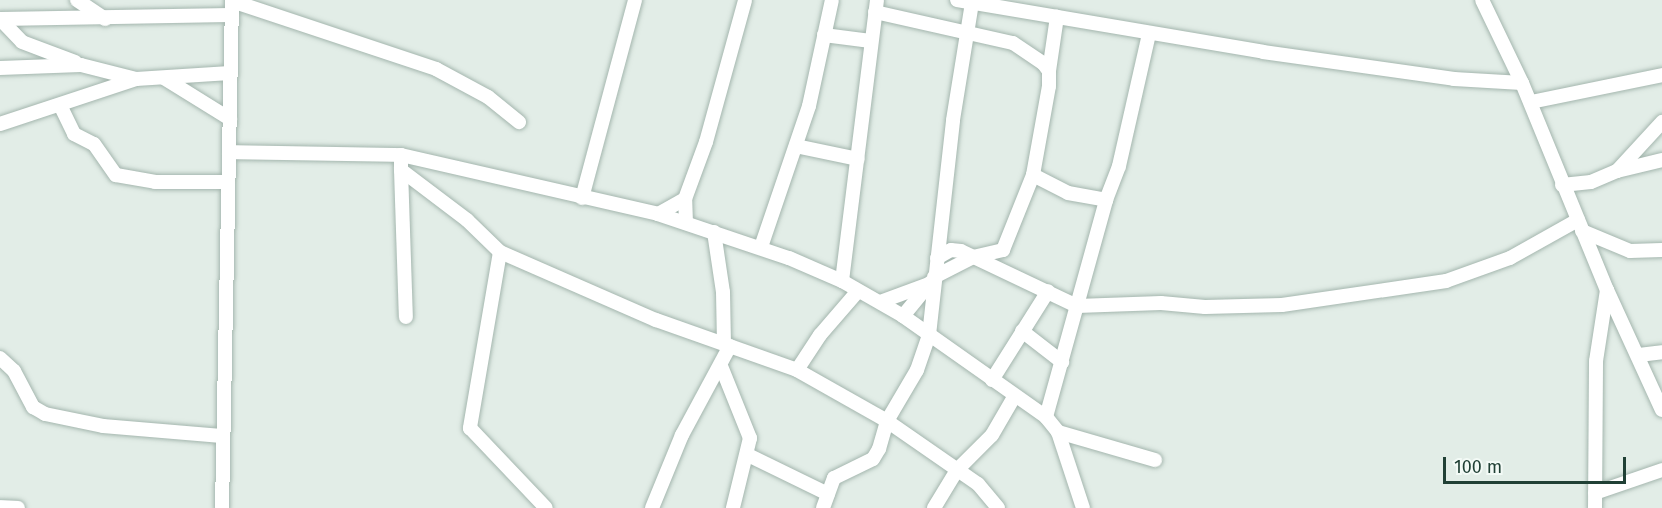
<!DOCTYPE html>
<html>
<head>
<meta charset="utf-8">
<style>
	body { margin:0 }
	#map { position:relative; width:1662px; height:508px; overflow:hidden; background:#e2ede7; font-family:"Fira Sans",sans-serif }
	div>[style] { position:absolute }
	.roads { filter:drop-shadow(0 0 2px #a4b6ae) drop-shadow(0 0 2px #a4b6ae) }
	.minor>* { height:14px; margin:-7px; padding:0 7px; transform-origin:7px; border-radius:7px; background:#fff }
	span { translate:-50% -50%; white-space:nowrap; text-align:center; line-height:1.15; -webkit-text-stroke:4.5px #f3faf6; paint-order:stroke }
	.scale { position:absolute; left:1443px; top:457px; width:183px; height:27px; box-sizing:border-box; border:3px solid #204035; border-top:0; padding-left:8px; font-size:18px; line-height:21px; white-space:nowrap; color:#204035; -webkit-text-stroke:4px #f3faf6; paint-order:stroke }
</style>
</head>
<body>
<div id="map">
	<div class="roads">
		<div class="minor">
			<div style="left:77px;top:0;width:34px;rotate:34deg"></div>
			<div style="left:957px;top:0;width:310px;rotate:9.6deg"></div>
			<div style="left:1263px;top:52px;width:193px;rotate:8deg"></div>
			<div style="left:1454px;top:79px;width:68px;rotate:3.4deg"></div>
			<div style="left:1522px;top:83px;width:92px;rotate:-115.7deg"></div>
			<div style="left:232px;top:1px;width:215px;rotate:18.4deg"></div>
			<div style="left:436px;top:69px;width:59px;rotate:28.3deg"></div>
			<div style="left:488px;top:97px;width:40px;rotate:39deg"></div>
			<div style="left:875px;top:12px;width:141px;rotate:12.7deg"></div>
			<div style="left:1013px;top:43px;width:36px;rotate:34deg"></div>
			<div style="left:1043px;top:63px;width:10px;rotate:53deg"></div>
			<div style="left:1049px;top:71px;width:15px;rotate:90deg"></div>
			<div style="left:1049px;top:86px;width:90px;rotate:100.2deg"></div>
			<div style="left:0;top:19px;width:230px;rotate:-1deg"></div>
			<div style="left:1px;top:20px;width:30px;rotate:46deg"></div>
			<div style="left:22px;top:42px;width:57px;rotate:20.7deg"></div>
			<div style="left:824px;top:35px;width:47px;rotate:7.3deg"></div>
			<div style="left:0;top:68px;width:81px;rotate:-2.1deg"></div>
			<div style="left:81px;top:65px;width:57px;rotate:14.3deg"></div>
			<div style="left:136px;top:79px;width:94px;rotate:-3.7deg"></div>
			<div style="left:1049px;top:71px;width:55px;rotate:-81.6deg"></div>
			<div style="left:164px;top:78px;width:78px;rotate:31.8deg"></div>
			<div style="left:1522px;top:83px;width:224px;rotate:67.7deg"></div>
			<div style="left:1607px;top:290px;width:132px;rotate:65.4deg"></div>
			<div style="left:1531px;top:102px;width:134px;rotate:-11.6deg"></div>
			<div style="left:61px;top:107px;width:30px;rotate:64deg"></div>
			<div style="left:74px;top:134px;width:22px;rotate:27deg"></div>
			<div style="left:94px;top:144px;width:38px;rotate:55deg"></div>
			<div style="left:116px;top:175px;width:40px;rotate:10deg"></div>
			<div style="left:155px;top:182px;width:72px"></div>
			<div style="left:0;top:124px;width:143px;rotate:-18.3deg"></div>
			<div style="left:796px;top:146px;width:63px;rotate:11.8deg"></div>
			<div style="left:229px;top:152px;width:172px;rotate:1deg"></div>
			<div style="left:401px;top:155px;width:264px;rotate:12.9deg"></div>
			<div style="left:658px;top:214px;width:138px;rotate:18.6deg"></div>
			<div style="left:789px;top:258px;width:58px;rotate:23.5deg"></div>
			<div style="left:842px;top:281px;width:70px;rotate:29.8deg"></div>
			<div style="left:903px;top:316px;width:175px;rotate:35.2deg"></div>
			<div style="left:1046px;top:417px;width:19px;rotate:51deg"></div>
			<div style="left:1058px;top:432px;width:80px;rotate:71.8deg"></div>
			<div style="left:401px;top:155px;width:15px;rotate:90deg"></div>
			<div style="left:401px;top:170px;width:83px;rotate:37.1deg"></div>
			<div style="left:467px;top:220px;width:46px;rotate:44.1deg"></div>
			<div style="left:500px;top:252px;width:170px;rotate:23.6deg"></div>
			<div style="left:656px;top:320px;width:150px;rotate:19.5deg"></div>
			<div style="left:797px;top:370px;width:103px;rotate:29.5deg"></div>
			<div style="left:887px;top:421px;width:111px;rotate:34.7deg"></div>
			<div style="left:978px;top:484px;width:31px;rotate:50deg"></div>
			<div style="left:401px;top:170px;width:147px;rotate:88.1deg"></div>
			<div style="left:1617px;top:171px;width:46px;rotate:-13.7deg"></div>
			<div style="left:1562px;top:185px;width:29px;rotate:-6deg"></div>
			<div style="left:1591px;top:182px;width:28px;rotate:-23deg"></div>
			<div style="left:1617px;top:171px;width:67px;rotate:-47.4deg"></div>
			<div style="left:582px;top:198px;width:205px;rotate:-75deg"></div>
			<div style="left:658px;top:214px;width:31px;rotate:-29deg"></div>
			<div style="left:686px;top:223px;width:24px;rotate:-92deg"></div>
			<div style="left:685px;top:199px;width:61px;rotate:-69.8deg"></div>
			<div style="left:706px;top:142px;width:147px;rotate:-74.6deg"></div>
			<div style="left:1582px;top:231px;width:52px;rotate:22.6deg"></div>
			<div style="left:1630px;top:251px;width:32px;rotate:-2deg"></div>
			<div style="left:714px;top:232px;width:61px;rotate:81.5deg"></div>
			<div style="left:723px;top:292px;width:51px;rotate:88.9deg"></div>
			<div style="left:761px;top:247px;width:149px;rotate:-71.2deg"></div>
			<div style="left:809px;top:106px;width:108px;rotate:-77.8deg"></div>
			<div style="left:500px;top:252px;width:179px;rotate:99.7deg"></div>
			<div style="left:470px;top:428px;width:110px;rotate:46.5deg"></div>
			<div style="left:937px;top:258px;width:16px;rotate:-30deg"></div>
			<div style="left:951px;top:250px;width:10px;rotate:6deg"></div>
			<div style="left:961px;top:251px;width:128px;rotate:25.4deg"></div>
			<div style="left:1077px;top:306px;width:84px;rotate:-2deg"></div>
			<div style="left:1161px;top:303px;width:44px;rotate:5.2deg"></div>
			<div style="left:1205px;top:307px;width:77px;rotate:-1.5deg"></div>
			<div style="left:1282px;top:305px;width:166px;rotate:-8.3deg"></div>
			<div style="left:1446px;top:281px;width:68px;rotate:-19.8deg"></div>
			<div style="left:1510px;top:258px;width:78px;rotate:-29.2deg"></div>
			<div style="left:934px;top:277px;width:44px;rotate:-27.1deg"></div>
			<div style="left:973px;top:257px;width:31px;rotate:-13deg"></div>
			<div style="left:1003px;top:250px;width:81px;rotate:-68.2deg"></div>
			<div style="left:1033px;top:175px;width:39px;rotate:27deg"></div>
			<div style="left:1068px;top:193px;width:39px;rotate:10deg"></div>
			<div style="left:842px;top:281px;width:283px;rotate:-82.9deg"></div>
			<div style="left:880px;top:302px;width:52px;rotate:-20.2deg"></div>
			<div style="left:903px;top:316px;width:43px;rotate:-50.7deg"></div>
			<div style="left:1022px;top:331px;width:51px;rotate:37.8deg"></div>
			<div style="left:1639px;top:355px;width:23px;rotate:-7deg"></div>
			<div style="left:0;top:358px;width:19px;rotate:43deg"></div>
			<div style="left:14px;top:371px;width:41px;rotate:62.2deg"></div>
			<div style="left:33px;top:407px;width:14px;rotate:30deg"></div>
			<div style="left:45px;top:414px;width:59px;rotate:11.7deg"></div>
			<div style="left:103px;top:426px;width:119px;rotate:4.8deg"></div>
			<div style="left:721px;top:366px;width:78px;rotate:68.1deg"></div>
			<div style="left:750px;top:438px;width:72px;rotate:103.7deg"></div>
			<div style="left:797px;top:370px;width:42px;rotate:-56.7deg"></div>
			<div style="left:820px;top:335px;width:58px;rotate:-49.2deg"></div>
			<div style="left:992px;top:380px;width:105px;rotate:-57.8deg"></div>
			<div style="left:1046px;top:417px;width:225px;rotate:-74.5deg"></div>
			<div style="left:1106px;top:200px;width:36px;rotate:-69deg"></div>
			<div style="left:1119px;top:166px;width:135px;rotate:-77.2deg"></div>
			<div style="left:1058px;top:432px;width:101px;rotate:16.1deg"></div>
			<div style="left:748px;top:455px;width:89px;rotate:26deg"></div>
			<div style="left:1595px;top:493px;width:71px;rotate:-18.9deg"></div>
			<div style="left:0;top:507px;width:18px;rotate:3deg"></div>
			<div style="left:222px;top:508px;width:508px;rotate:-88.87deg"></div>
			<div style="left:652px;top:508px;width:79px;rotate:-67.7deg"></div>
			<div style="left:682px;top:435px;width:101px;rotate:-61.7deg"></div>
			<div style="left:823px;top:508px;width:32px;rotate:-70deg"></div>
			<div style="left:834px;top:478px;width:43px;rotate:-26deg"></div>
			<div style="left:873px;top:459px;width:12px;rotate:-59deg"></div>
			<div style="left:879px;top:449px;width:29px;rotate:-74deg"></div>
			<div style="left:887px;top:421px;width:59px;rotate:-59.5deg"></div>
			<div style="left:917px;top:370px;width:37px;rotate:-71deg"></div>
			<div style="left:929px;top:335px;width:216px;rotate:-83.6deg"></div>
			<div style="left:953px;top:120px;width:119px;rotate:-80.8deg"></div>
			<div style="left:934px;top:508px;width:44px;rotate:-58.8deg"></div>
			<div style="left:957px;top:470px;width:49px;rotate:-45deg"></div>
			<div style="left:992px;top:435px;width:44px;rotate:-59.9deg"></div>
			<div style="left:1595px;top:508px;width:147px;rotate:-89.6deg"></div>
			<div style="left:1596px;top:361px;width:72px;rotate:-81.2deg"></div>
		</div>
	</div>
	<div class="scale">100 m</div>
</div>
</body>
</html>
